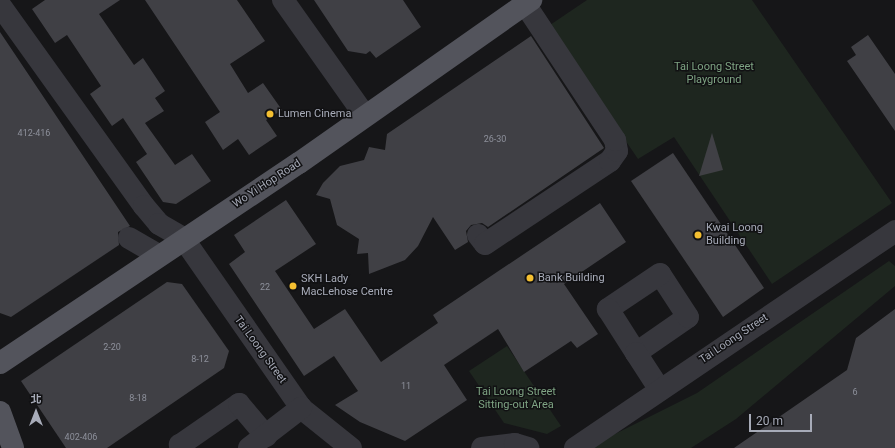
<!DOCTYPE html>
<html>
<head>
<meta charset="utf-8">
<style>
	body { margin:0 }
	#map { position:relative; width:895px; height:448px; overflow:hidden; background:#161618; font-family:Roboto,"Noto Sans TC",sans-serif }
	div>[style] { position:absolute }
	.green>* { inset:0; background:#1e261f }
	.building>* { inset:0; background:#404045 }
	.minor>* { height:22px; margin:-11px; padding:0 11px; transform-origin:11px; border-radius:11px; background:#37373d }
	.major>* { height:22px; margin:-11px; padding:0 11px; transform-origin:11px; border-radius:11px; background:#53545c }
	.dots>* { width:11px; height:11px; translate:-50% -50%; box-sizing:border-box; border:2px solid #111113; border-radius:50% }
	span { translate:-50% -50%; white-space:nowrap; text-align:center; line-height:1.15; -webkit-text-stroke:3px #111113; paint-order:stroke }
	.number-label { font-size:9px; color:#8d909b }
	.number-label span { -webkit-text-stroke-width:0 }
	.park-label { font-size:11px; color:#7ea383 }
	.poi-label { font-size:11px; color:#a7abb8 }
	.left { translate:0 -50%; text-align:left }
	.street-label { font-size:11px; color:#a7abb8 }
	.north { position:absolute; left:16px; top:392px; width:40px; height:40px; -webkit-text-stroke:3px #111113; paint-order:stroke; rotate:0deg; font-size:11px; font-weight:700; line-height:16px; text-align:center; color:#a7abb8 }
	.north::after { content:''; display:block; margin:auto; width:14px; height:18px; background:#a7abb8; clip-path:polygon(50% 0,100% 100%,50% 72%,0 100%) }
	.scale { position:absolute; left:749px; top:414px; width:63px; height:18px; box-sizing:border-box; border:2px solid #a7abb8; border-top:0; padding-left:5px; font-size:12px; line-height:14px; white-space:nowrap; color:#a7abb8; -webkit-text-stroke:3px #111113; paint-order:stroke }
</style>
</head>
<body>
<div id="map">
	<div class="green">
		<div style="clip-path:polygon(587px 0,752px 0,892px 203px,772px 284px,674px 137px,638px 159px,591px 90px,550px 25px)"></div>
		<div style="clip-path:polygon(889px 261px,895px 266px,895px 286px,736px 419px,691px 448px,587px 448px,697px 393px)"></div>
		<div style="clip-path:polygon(507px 346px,561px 426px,547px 434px,504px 423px,469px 371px)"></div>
	</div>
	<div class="building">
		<div style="clip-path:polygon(45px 0,120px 0,99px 14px,134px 65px,143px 58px,165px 91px,155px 98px,164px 111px,145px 123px,175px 165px,192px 154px,211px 181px,176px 204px,163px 202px,136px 162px,147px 154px,123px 118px,112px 126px,90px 94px,101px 86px,67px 35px,55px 43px,32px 9px)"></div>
		<div style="clip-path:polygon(145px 0,237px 0,265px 41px,230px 64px,248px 93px,263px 83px,282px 110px,266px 120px,277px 136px,249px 155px,238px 139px,223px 150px,205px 122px,220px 112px)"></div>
		<div style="clip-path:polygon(314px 0,403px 0,421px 27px,376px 58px,370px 51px,366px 54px,348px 51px)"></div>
		<div style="clip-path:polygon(0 32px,130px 226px,118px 232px,119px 245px,11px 317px,0 313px)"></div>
		<div style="clip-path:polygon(868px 35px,895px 74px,895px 131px,847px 61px,856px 55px,851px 47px)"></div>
		<div style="clip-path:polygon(531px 36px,604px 148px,488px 227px,482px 223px,471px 225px,466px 231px,468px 242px,455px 250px,433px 217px,418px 246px,405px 260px,369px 274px,368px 253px,357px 254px,359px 239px,337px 225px,330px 199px,316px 195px,323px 183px,340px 166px,364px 160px,369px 147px,385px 150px,387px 134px)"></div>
		<div style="clip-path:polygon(712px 133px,723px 170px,699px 176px)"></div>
		<div style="clip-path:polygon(673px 153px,764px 288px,723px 317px,631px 181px)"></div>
		<div style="clip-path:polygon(286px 200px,316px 244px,275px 271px,314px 329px,345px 309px,381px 362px,438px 323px,433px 315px,600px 203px,626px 242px,564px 284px,598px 334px,577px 348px,571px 341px,524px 372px,498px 329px,444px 365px,467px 400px,405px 441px,360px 422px,335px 405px,358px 391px,334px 356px,304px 376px,229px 264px,245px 252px,234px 235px)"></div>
		<div style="clip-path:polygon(167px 282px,182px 284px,229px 351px,224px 368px,107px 448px,66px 448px,21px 381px)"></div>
		<div style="clip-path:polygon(895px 309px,895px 448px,734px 448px,847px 370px,856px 338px)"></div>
	</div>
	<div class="minor">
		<div style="left:283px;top:0;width:142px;rotate:54.7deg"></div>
		<div style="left:0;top:5px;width:247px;rotate:54.4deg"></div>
		<div style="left:144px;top:206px;width:23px;rotate:50deg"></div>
		<div style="left:159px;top:224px;width:28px;rotate:30deg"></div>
		<div style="left:183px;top:238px;width:207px;rotate:55.2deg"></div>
		<div style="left:301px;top:408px;width:64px;rotate:38.7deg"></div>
		<div style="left:478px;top:235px;width:11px;rotate:52deg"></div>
		<div style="left:485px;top:244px;width:150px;rotate:-33.6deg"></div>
		<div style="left:610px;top:161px;width:12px;rotate:-55deg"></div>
		<div style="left:617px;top:151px;width:11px;rotate:-100deg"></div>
		<div style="left:615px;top:140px;width:163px;rotate:-123.5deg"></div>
		<div style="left:129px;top:238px;width:34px;rotate:30deg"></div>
		<div style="left:636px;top:353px;width:63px;rotate:-34.7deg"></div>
		<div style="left:688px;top:317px;width:51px;rotate:-123.1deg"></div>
		<div style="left:660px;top:274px;width:63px;rotate:146.1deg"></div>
		<div style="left:608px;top:309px;width:52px;rotate:57.5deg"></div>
		<div style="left:636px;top:353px;width:44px;rotate:57deg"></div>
		<div style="left:182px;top:448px;width:4px;rotate:-124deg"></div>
		<div style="left:180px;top:445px;width:72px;rotate:-34.8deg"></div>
		<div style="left:239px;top:404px;width:42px;rotate:49.8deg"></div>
		<div style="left:249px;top:448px;width:66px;rotate:-37.6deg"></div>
		<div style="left:482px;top:448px;width:33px;rotate:-7deg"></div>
		<div style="left:515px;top:444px;width:14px;rotate:17deg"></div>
		<div style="left:575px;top:448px;width:387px;rotate:-34.1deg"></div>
	</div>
	<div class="major">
		<div style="left:0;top:363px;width:360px;rotate:-33.8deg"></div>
		<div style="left:299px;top:163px;width:284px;rotate:-35.1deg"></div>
		<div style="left:0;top:412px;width:38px;rotate:70deg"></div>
	</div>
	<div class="dots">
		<div style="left:270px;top:114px;background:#f4bf31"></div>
		<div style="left:698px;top:235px;background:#f4bf31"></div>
		<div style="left:530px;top:278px;background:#f4bf31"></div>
		<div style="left:293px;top:286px;background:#f4bf31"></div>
	</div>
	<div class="number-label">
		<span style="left:34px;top:133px">412-416</span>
		<span style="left:495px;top:139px">26-30</span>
		<span style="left:265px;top:287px">22</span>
		<span style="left:112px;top:347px">2-20</span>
		<span style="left:200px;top:359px">8-12</span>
		<span style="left:406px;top:386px">11</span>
		<span style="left:855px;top:392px">6</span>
		<span style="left:138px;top:398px">8-18</span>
		<span style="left:81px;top:437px">402-406</span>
	</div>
	<div class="park-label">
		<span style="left:714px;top:74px">Tai Loong Street<br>Playground</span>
		<span style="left:516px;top:399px">Tai Loong Street<br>Sitting-out Area</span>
	</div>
	<div class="poi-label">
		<span class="left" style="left:278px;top:114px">Lumen Cinema</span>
		<span class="left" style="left:706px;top:235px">Kwai Loong<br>Building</span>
		<span class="left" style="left:538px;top:278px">Bank Building</span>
		<span class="left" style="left:301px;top:286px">SKH Lady<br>MacLehose Centre</span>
	</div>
	<div class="street-label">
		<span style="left:267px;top:184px;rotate:-33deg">Wo Yi Hop Road</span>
		<span style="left:734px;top:339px;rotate:-34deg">Tai Loong Street</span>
		<span style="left:260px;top:350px;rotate:54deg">Tai Loong Street</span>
	</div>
	<div class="north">北</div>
	<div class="scale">20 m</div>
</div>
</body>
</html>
